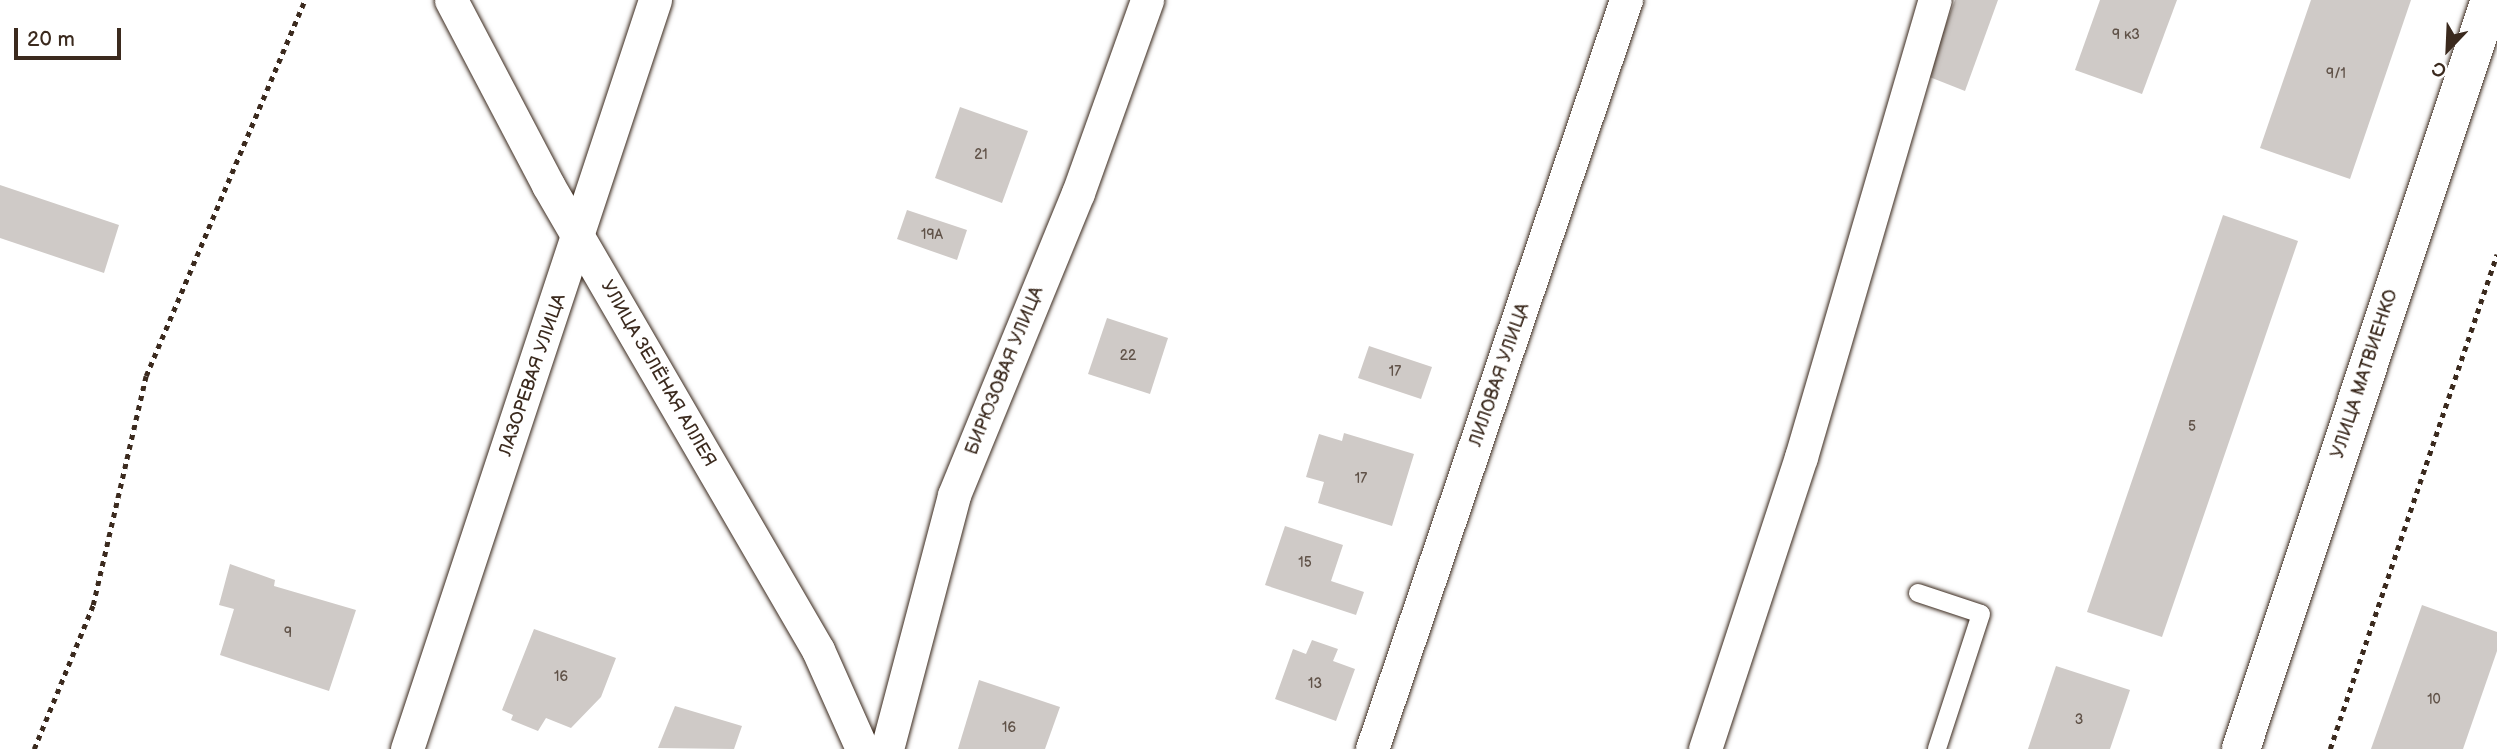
<!DOCTYPE html>
<html>
<head>
<meta charset="utf-8">
<style>
	body { margin:0 }
	#map { position:relative; width:2497px; height:749px; overflow:hidden; background:#fff; font-family:"Balsamiq Sans",sans-serif }
	div>[style] { position:absolute }
	.building>* { inset:0; background:#cfcac7 }
	.path>* { height:4.5px; margin-top:-2.25px; transform-origin:0; background:repeating-linear-gradient(90deg,#3b2a1e 0 5px,transparent 0 10px) }
	.roads { filter:drop-shadow(0 0 2px #3b2a1e) drop-shadow(0 0 2px #3b2a1e) }
	.lane>* { height:18px; margin:-9px; padding:0 9px; transform-origin:9px; border-radius:9px; background:#fff }
	.street>* { height:33px; margin:-16.5px; padding:0 16.5px; transform-origin:16.5px; border-radius:16.5px; background:#fff }
	.secondary>* { height:38px; margin:-19px; padding:0 19px; transform-origin:19px; border-radius:19px; background:#fff }
	span { translate:-50% -50%; white-space:nowrap; text-align:center; line-height:1.15; -webkit-text-stroke:5px #fff; paint-order:stroke }
	.number-label { font-size:14px; color:#605248 }
	.number-label span { -webkit-text-stroke-width:0 }
	.street-label { font-size:18px; color:#3b2a1e }
	.north { position:absolute; left:2413px; top:14px; width:70px; height:70px; -webkit-text-stroke:5px #fff; paint-order:stroke; rotate:203deg; font-size:19px; font-weight:700; line-height:28px; text-align:center; color:#3b2a1e }
	.north::after { content:''; display:block; margin:auto; width:24px; height:32px; background:#3b2a1e; clip-path:polygon(50% 0,100% 100%,50% 72%,0 100%) }
	.scale { position:absolute; left:14px; top:28px; width:107px; height:32px; box-sizing:border-box; border:4px solid #3b2a1e; border-top:0; padding-left:9px; font-size:21px; line-height:24px; white-space:nowrap; color:#3b2a1e; -webkit-text-stroke:5px #fff; paint-order:stroke }
</style>
</head>
<body>
<div id="map">
	<div class="building">
		<div style="clip-path:polygon(1955px 0,1998px 0,1965px 91px,1927px 76px)"></div>
		<div style="clip-path:polygon(2100px 0,2177px 0,2142px 94px,2075px 70px)"></div>
		<div style="clip-path:polygon(2311px 0,2411px 0,2350px 179px,2260px 148px)"></div>
		<div style="clip-path:polygon(960px 107px,1028px 131px,1002px 203px,935px 178px)"></div>
		<div style="clip-path:polygon(0 185px,119px 225px,104px 273px,0 238px)"></div>
		<div style="clip-path:polygon(907px 210px,967px 230px,957px 260px,897px 239px)"></div>
		<div style="clip-path:polygon(2223px 215px,2298px 241px,2162px 637px,2087px 612px)"></div>
		<div style="clip-path:polygon(1107px 318px,1168px 338px,1150px 394px,1088px 374px)"></div>
		<div style="clip-path:polygon(1369px 346px,1432px 367px,1421px 399px,1358px 378px)"></div>
		<div style="clip-path:polygon(1344px 433px,1414px 454px,1392px 526px,1318px 503px,1324px 482px,1306px 477px,1319px 434px,1342px 441px)"></div>
		<div style="clip-path:polygon(1285px 526px,1343px 545px,1331px 581px,1364px 592px,1356px 615px,1265px 585px)"></div>
		<div style="clip-path:polygon(230px 564px,275px 580px,274px 586px,356px 610px,329px 691px,220px 655px,234px 609px,219px 605px)"></div>
		<div style="clip-path:polygon(2422px 605px,2497px 632px,2497px 651px,2463px 749px,2371px 749px)"></div>
		<div style="clip-path:polygon(534px 629px,616px 658px,601px 697px,571px 728px,546px 718px,538px 731px,511px 720px,513px 715px,502px 710px)"></div>
		<div style="clip-path:polygon(1312px 640px,1338px 649px,1333px 661px,1355px 669px,1336px 721px,1275px 699px,1293px 649px,1306px 654px)"></div>
		<div style="clip-path:polygon(2056px 666px,2130px 690px,2110px 749px,2028px 749px)"></div>
		<div style="clip-path:polygon(979px 680px,1060px 707px,1045px 749px,958px 749px)"></div>
		<div style="clip-path:polygon(675px 706px,742px 726px,734px 749px,658px 748px)"></div>
	</div>
	<div class="path">
		<div style="left:34px;top:749px;width:156px;rotate:-67.7deg"></div>
		<div style="left:93px;top:605px;width:235px;rotate:-77deg"></div>
		<div style="left:146px;top:376px;width:408px;rotate:-67.1deg"></div>
		<div style="left:2330px;top:749px;width:522px;rotate:-71.36deg"></div>
	</div>
	<div class="roads">
		<div class="lane">
			<div style="left:1918px;top:593px;width:66px;rotate:18.4deg"></div>
			<div style="left:1981px;top:614px;width:142px;rotate:108.1deg"></div>
		</div>
		<div class="street">
			<div style="left:451px;top:0;width:209px;rotate:62.3deg"></div>
			<div style="left:548px;top:185px;width:538px;rotate:59.86deg"></div>
			<div style="left:818px;top:650px;width:108px;rotate:66deg"></div>
			<div style="left:407px;top:749px;width:789px;rotate:-71.68deg"></div>
			<div style="left:887px;top:749px;width:263px;rotate:-75.2deg"></div>
			<div style="left:954px;top:495px;width:326px;rotate:-67.7deg"></div>
			<div style="left:1078px;top:193px;width:205px;rotate:-70.3deg"></div>
			<div style="left:1372px;top:749px;width:791px;rotate:-71.27deg"></div>
			<div style="left:1705px;top:749px;width:307px;rotate:-71.8deg"></div>
			<div style="left:1801px;top:457px;width:476px;rotate:-73.7deg"></div>
		</div>
		<div class="secondary">
			<div style="left:2241px;top:749px;width:789px;rotate:-71.61deg"></div>
		</div>
	</div>
	<div class="number-label">
		<span style="left:2126px;top:35px">9 к3</span>
		<span style="left:2336px;top:74px">9/1</span>
		<span style="left:981px;top:155px">21</span>
		<span style="left:932px;top:235px">19А</span>
		<span style="left:1128px;top:356px">22</span>
		<span style="left:1395px;top:372px">17</span>
		<span style="left:2192px;top:427px">5</span>
		<span style="left:1361px;top:479px">17</span>
		<span style="left:1305px;top:563px">15</span>
		<span style="left:288px;top:633px">9</span>
		<span style="left:561px;top:677px">16</span>
		<span style="left:1315px;top:684px">13</span>
		<span style="left:2434px;top:700px">10</span>
		<span style="left:2079px;top:720px">3</span>
		<span style="left:1009px;top:728px">16</span>
	</div>
	<div class="street-label">
		<span style="left:1005px;top:371px;rotate:-68deg">БИРЮЗОВАЯ УЛИЦА</span>
		<span style="left:658px;top:374px;rotate:60deg">УЛИЦА ЗЕЛЁНАЯ АЛЛЕЯ</span>
		<span style="left:2365px;top:374px;rotate:-72deg">УЛИЦА МАТВИЕНКО</span>
		<span style="left:533px;top:375px;rotate:-71deg">ЛАЗОРЕВАЯ УЛИЦА</span>
		<span style="left:1500px;top:375px;rotate:-71deg">ЛИЛОВАЯ УЛИЦА</span>
	</div>
	<div class="north">С</div>
	<div class="scale">20 m</div>
</div>
</body>
</html>
